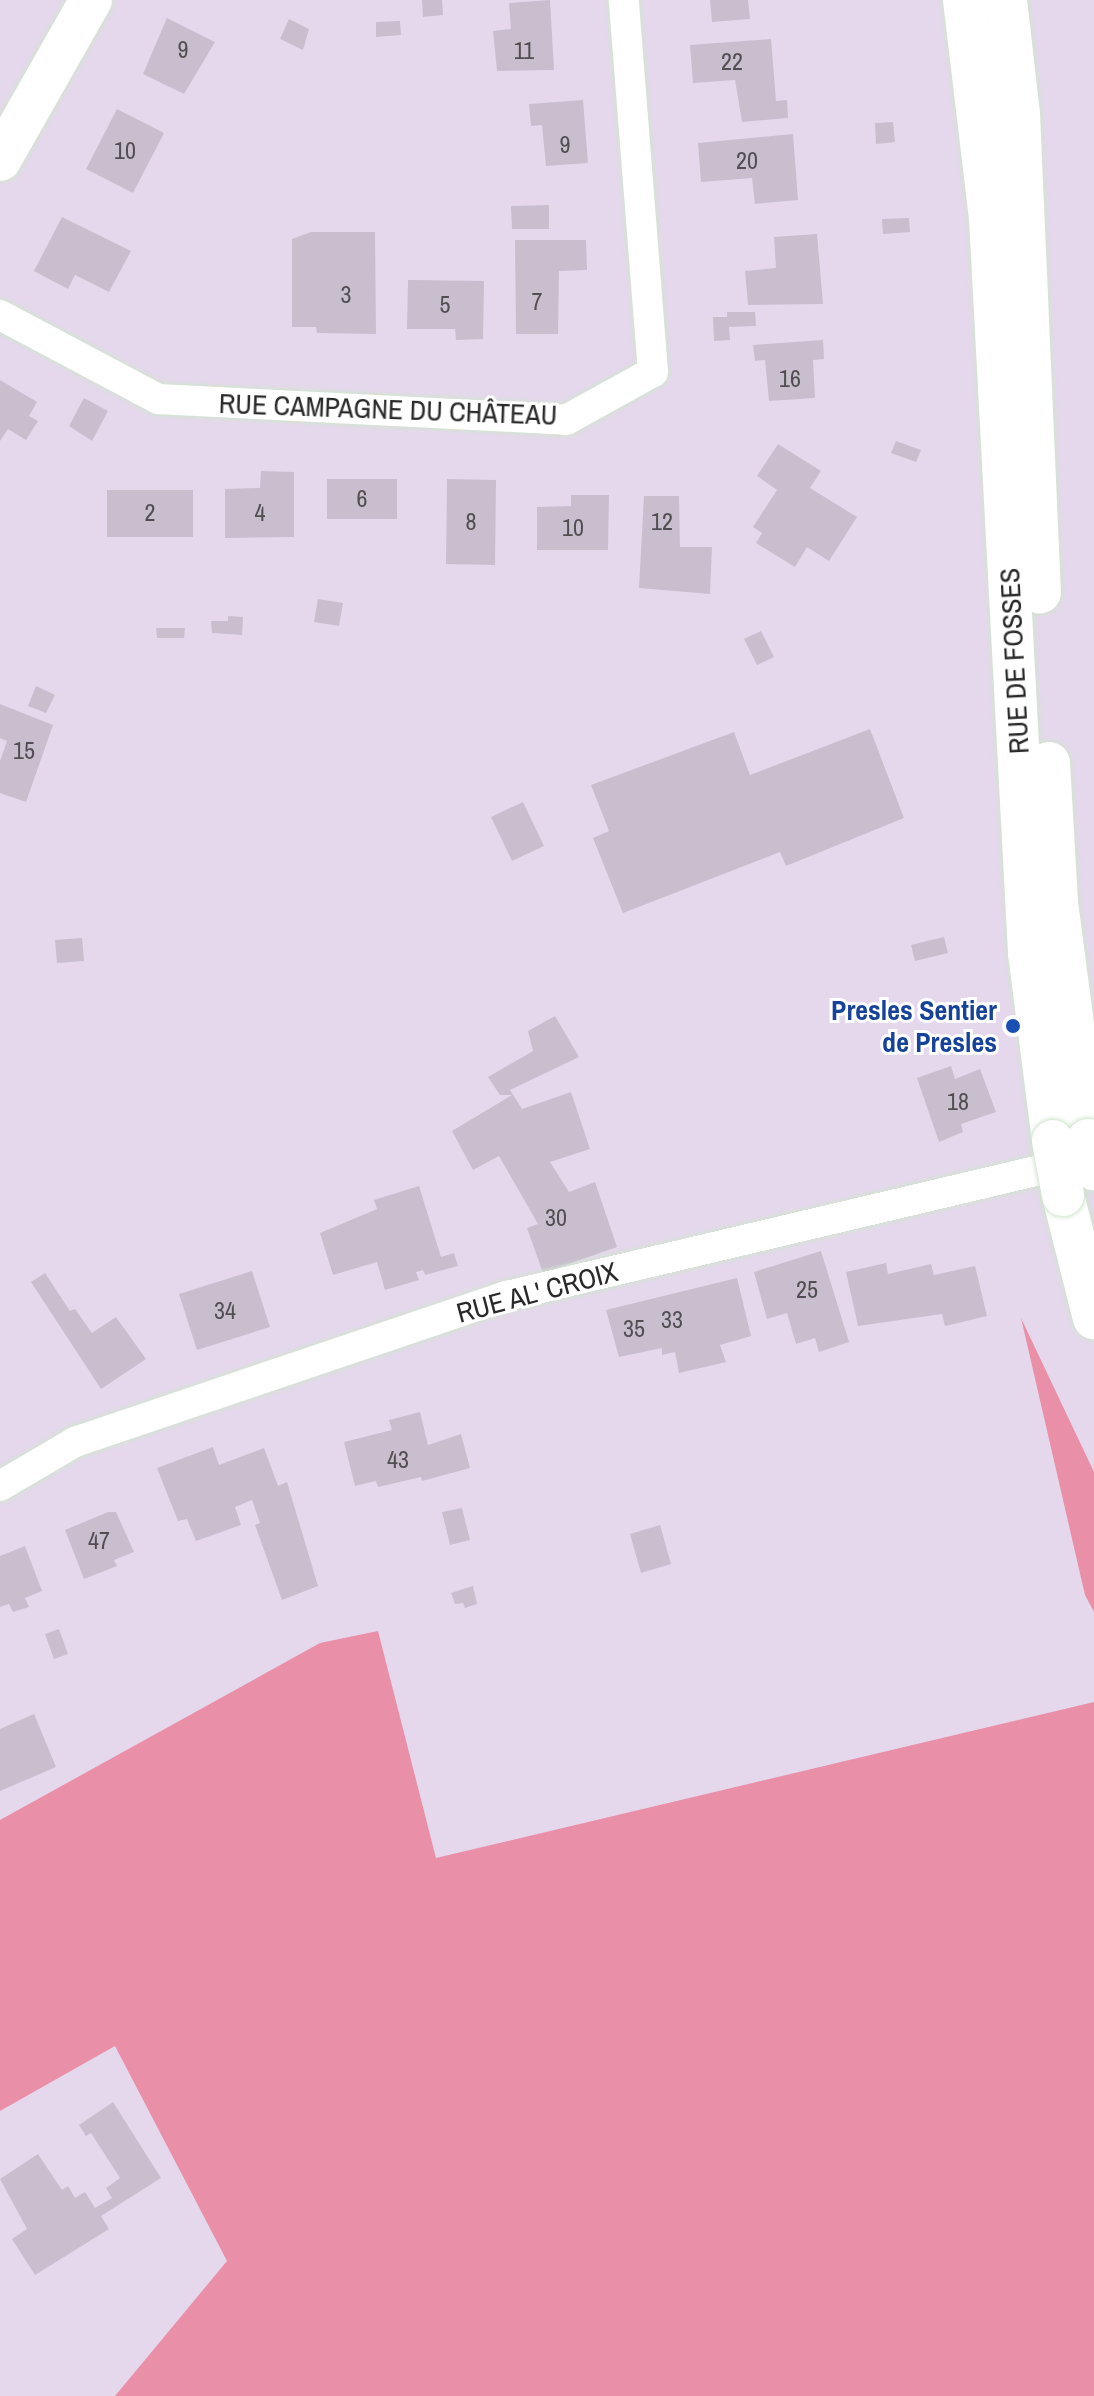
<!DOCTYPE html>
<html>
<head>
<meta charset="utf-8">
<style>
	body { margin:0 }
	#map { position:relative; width:1094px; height:2396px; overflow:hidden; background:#e5d8ed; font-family:"Archivo Narrow",sans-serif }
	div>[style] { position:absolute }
	.green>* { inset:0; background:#ea8fa8 }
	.building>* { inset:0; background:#c9bece }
	.roads { filter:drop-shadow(0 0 2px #d1e4ce) drop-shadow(0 0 2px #d1e4ce) }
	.street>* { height:30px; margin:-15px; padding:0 15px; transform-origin:15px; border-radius:15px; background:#fff }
	.secondary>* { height:42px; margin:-21px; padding:0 21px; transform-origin:21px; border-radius:21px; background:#fff }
	.bridges { filter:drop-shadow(0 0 2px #d1e4ce) drop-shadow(0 0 2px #d1e4ce) }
	.secondary-bridge>* { height:42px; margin:-21px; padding:0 21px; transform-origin:21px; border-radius:21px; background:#fff }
	.dots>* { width:22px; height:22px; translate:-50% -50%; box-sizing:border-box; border:4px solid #fff; border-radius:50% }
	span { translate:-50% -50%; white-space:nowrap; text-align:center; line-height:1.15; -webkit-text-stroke:6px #fff; paint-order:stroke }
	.number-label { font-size:24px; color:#514e52 }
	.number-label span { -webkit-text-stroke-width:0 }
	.street-label { font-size:28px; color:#292929 }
	.transit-label { font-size:28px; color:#164399; font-weight:700 }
	.right { translate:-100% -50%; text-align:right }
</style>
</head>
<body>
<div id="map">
	<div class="green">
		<div style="clip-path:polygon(1021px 1318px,1094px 1472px,1094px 1612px,1085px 1595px)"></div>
		<div style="clip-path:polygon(378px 1631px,436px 1858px,1094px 1702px,1094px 2396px,115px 2396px,227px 2261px,115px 2046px,0 2111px,0 1820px,320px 1643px)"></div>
	</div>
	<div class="building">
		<div style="clip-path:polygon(422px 0,442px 0,443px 15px,423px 17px)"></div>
		<div style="clip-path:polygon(550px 0,554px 70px,497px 71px,493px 31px,511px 29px,509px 3px)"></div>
		<div style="clip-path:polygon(710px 0,748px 0,750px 19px,712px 22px)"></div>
		<div style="clip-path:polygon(167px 18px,215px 42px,184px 94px,143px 74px)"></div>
		<div style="clip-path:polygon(289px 19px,309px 29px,303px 50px,280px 39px)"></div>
		<div style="clip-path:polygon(400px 21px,401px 35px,376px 37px,376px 22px)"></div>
		<div style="clip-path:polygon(771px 39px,776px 101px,787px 100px,788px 118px,742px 122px,735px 80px,693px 83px,690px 45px)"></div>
		<div style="clip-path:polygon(583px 100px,588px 163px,546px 166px,542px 125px,531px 126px,529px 104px)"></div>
		<div style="clip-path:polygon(117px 109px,164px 133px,133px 193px,86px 169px)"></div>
		<div style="clip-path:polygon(893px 122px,895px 142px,876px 144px,875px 123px)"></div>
		<div style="clip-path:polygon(793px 134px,798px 200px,755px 204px,752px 178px,701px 182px,698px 143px)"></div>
		<div style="clip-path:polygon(549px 205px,549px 229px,512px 229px,511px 206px)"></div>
		<div style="clip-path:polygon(62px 217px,131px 251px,109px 292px,75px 275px,68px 289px,34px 271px)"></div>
		<div style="clip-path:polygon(909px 218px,910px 232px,883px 234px,882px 219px)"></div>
		<div style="clip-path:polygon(311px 232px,375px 232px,376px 334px,317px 333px,316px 327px,292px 327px,292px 239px)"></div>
		<div style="clip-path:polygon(817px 234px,823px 304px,748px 305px,745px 271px,776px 268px,774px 237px)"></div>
		<div style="clip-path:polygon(515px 240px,586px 240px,587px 270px,559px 271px,558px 334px,516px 334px)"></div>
		<div style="clip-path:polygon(408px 280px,484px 281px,483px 339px,456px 340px,455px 329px,407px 329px)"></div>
		<div style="clip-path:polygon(727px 312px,755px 312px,756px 326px,729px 327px,730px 340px,714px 341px,713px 317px,727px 317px)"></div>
		<div style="clip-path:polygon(823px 340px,824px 359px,813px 360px,815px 398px,769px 401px,765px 360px,755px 361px,753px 345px)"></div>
		<div style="clip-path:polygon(0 380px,37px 402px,29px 416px,38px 421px,26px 440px,8px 429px,0 441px)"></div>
		<div style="clip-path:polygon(84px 398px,108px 411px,92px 441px,69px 426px)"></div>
		<div style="clip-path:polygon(896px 441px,921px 450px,916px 462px,891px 453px)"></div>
		<div style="clip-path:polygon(778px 444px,821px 471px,810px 488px,857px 517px,829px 561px,807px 547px,795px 567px,756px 543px,762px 533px,753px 527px,777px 490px,757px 476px)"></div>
		<div style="clip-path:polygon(261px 471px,294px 472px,294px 537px,225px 538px,225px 489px,260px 488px)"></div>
		<div style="clip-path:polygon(327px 479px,397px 479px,397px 519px,327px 519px)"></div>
		<div style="clip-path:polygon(447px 479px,496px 480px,495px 565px,446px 564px)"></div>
		<div style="clip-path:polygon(107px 490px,193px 490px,193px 537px,107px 537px)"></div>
		<div style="clip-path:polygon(571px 495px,609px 495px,608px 550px,537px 550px,537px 507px,571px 506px)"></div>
		<div style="clip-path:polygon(644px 496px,679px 496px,680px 547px,712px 547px,710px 594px,639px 588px)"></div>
		<div style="clip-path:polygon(318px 599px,343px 603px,339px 626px,314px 622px)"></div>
		<div style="clip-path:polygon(228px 616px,243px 617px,242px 635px,212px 633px,211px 621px,228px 621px)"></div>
		<div style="clip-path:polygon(156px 628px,185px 628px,184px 638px,157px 638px)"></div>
		<div style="clip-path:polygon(761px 631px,774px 657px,757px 665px,744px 639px)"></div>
		<div style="clip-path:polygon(36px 686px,55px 695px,46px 713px,28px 706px)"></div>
		<div style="clip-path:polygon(0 704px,53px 725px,26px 802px,0 793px,0 761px,7px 741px,0 738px)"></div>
		<div style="clip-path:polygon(870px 729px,904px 818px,786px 866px,780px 852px,623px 913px,593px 838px,609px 831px,591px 785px,734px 732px,750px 775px)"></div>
		<div style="clip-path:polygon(523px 802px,544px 846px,512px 861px,491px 817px)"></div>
		<div style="clip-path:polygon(944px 937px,948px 953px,915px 961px,911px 945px)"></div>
		<div style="clip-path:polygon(82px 938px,84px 961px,57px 963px,55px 940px)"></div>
		<div style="clip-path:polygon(555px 1016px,579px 1057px,510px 1090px,522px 1109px,571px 1092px,590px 1149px,550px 1162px,569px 1192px,595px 1182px,617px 1247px,543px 1273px,527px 1228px,538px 1224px,499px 1156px,473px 1170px,452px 1131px,512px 1095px,500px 1095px,488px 1077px,533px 1051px,528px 1031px)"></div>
		<div style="clip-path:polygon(951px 1066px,955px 1079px,980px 1069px,996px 1112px,961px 1124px,963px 1132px,939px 1142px,917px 1078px)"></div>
		<div style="clip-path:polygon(419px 1186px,441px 1257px,454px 1253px,458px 1266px,425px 1275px,423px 1270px,416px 1272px,419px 1280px,385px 1290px,377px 1262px,333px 1275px,320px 1233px,377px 1209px,374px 1200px)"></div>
		<div style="clip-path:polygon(821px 1251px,849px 1342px,819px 1352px,815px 1338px,796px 1344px,787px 1313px,767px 1319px,754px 1272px)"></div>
		<div style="clip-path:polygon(886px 1263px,888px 1274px,931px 1264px,934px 1275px,975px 1266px,987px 1316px,945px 1326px,942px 1314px,858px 1326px,846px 1272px)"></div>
		<div style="clip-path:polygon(252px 1271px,270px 1327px,197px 1350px,179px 1294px)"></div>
		<div style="clip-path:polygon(45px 1273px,70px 1311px,75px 1309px,92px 1333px,116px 1317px,146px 1359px,101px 1389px,31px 1282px)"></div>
		<div style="clip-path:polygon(737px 1278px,751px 1336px,720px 1345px,726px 1362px,679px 1373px,675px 1352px,662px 1355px,662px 1348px,619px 1357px,606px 1310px)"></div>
		<div style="clip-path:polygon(420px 1412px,428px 1445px,461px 1434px,470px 1468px,422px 1481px,421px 1477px,378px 1487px,376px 1481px,355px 1486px,344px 1442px,392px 1430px,389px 1420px)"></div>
		<div style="clip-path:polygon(213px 1447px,219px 1465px,264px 1448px,278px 1486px,287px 1482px,318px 1586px,282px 1600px,255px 1525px,260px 1523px,252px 1500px,235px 1507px,241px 1525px,196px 1541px,187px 1519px,178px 1521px,157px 1468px)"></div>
		<div style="clip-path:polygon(462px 1508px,470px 1540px,450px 1545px,442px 1512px)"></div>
		<div style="clip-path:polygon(108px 1512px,116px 1512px,134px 1552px,114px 1560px,117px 1566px,84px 1579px,65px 1530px)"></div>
		<div style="clip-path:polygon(660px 1525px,671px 1564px,641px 1573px,630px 1534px)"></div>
		<div style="clip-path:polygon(25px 1546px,42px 1591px,25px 1598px,29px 1607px,13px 1612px,9px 1604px,0 1607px,0 1556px)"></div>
		<div style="clip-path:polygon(473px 1586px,477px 1604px,465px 1608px,463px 1603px,455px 1604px,451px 1593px)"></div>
		<div style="clip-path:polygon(59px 1629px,68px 1654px,54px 1659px,45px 1634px)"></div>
		<div style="clip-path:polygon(34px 1714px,56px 1767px,0 1791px,0 1729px)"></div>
		<div style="clip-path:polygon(113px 2102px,161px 2178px,101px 2216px,109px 2229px,35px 2275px,12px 2239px,27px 2229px,0 2179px,38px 2154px,62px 2190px,68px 2186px,75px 2198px,85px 2192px,95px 2208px,112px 2198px,106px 2188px,120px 2178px,91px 2133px,86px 2136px,79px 2125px)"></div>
	</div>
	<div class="roads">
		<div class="street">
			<div style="left:0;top:315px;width:179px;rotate:28deg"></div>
			<div style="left:158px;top:399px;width:409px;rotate:2.9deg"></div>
			<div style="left:566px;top:420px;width:99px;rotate:-28.9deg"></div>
			<div style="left:653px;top:372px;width:373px;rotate:-94.5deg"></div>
			<div style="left:0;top:1486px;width:87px;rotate:-30.4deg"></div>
			<div style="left:75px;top:1442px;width:456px;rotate:-18.7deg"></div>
			<div style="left:507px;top:1296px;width:583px;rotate:-13.3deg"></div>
		</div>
		<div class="secondary">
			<div style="left:964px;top:0;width:220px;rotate:83.2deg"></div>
			<div style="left:990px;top:218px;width:736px;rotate:86.96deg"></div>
			<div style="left:1029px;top:953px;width:190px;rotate:82.7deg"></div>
			<div style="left:1006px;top:0;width:115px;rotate:83.5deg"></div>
			<div style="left:1019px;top:114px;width:479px;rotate:87.5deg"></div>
			<div style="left:0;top:160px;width:184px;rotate:-60.4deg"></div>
			<div style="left:1049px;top:763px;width:140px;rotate:86.7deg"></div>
			<div style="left:1057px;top:903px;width:239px;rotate:82.5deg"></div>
			<div style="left:1063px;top:1195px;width:127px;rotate:75.9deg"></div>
		</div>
	</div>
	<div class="bridges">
		<div class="secondary-bridge">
			<div style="left:1088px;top:1140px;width:30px;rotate:78deg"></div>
			<div style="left:1053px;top:1141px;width:55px;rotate:79.5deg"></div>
		</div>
	</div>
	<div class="dots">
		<div style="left:1013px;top:1026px;background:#1a4fb4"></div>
	</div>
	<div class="number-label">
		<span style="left:183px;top:50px">9</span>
		<span style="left:524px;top:51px">11</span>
		<span style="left:732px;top:62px">22</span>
		<span style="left:565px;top:145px">9</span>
		<span style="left:125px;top:151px">10</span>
		<span style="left:747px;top:161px">20</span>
		<span style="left:346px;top:295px">3</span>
		<span style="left:537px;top:302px">7</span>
		<span style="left:445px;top:305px">5</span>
		<span style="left:790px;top:379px">16</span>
		<span style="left:362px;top:499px">6</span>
		<span style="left:150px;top:513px">2</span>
		<span style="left:260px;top:513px">4</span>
		<span style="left:471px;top:522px">8</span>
		<span style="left:662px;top:522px">12</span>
		<span style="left:573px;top:528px">10</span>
		<span style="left:24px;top:751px">15</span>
		<span style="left:958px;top:1102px">18</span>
		<span style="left:556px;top:1218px">30</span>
		<span style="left:807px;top:1290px">25</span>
		<span style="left:225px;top:1311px">34</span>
		<span style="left:672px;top:1320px">33</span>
		<span style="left:634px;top:1329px">35</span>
		<span style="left:398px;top:1460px">43</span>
		<span style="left:99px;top:1541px">47</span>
	</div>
	<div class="street-label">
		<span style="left:388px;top:409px;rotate:2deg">RUE CAMPAGNE DU CHÂTEAU</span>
		<span style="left:1014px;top:661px;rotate:-93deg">RUE DE FOSSES</span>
		<span style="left:537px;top:1292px;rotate:-15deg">RUE AL' CROIX</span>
	</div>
	<div class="transit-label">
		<span class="right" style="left:997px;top:1026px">Presles Sentier<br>de Presles</span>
	</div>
</div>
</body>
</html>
